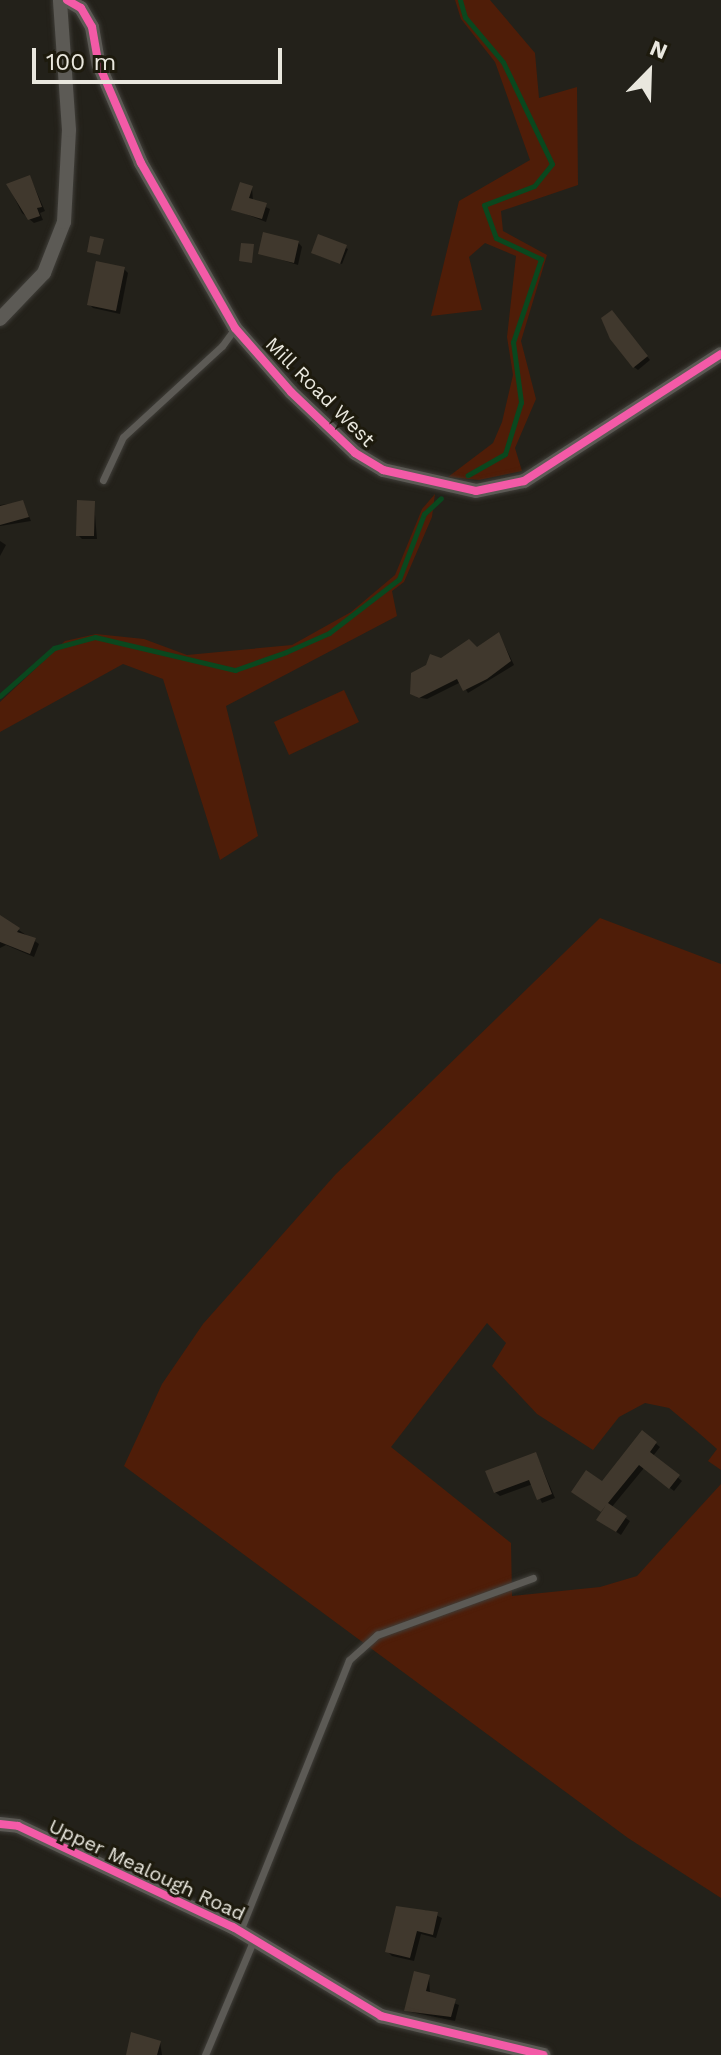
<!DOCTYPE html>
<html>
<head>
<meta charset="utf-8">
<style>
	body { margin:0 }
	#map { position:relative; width:721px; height:2055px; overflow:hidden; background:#23211a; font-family:"Work Sans",sans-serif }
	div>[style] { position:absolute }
	.green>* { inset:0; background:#4f1d08 }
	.shadow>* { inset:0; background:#0007 }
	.stream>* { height:5px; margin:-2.5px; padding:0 2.5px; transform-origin:2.5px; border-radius:2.5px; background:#0a471e }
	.building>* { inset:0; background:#40382d }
	.roads { filter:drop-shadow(0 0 2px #403e39) drop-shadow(0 0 2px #403e39) }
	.lane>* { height:7px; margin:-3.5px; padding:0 3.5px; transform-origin:3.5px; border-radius:3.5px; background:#5c5a55 }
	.street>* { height:14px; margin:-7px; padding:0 7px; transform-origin:7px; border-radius:7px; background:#5c5a55 }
	.cycleway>* { height:8px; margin:-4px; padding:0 4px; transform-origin:4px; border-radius:4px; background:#f35aa7 }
	span { translate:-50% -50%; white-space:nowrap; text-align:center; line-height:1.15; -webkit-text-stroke:6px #1d1a0d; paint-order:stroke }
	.street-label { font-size:20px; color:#e9e7de }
	.north { position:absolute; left:609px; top:32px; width:80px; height:80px; -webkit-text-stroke:6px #1d1a0d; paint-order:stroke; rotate:23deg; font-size:22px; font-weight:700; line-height:32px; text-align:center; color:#e9e7de }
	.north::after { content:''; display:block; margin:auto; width:28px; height:36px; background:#e9e7de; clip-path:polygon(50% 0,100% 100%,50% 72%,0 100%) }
	.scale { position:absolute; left:32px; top:48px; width:250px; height:36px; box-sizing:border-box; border:4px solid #e9e7de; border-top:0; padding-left:10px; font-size:24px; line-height:28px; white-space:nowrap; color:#e9e7de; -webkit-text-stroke:6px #1d1a0d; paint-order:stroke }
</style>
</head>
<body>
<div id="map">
	<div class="green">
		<div style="clip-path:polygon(455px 0,490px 0,535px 53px,539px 98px,577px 87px,578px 185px,501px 211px,503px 231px,547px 255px,521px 341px,536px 399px,515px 448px,522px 471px,479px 480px,448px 477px,493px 443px,502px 422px,513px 375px,507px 337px,516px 256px,485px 243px,469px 257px,482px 310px,431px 316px,459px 201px,530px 160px,495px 62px,461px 19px)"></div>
		<div style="clip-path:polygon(435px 494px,432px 517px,404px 582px,392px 591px,397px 616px,226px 706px,258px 836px,220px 860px,163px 679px,123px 664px,0 732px,0 702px,65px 641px,96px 634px,144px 639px,187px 655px,292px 645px,351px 612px,395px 575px,422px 509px)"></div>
		<div style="clip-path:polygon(344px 690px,359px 722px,289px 755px,274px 722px)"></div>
		<div style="clip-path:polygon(600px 918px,721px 964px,721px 1470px,708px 1461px,717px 1449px,700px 1434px,669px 1408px,645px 1403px,619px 1417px,593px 1450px,537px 1414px,492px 1366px,506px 1343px,487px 1323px,391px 1447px,511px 1543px,512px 1596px,600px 1587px,637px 1576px,721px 1484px,721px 1898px,628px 1838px,124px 1466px,162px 1384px,203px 1324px,335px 1175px)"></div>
	</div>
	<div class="shadow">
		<div style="clip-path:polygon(30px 177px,45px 211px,40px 213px,43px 220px,34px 223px,22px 213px,8px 185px)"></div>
		<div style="clip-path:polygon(252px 187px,253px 201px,270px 209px,266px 222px,233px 209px)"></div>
		<div style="clip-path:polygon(319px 236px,348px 249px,342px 264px,314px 254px)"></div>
		<div style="clip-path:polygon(298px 242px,302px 247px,298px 265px,260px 253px)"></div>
		<div style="clip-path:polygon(124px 269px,128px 273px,120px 314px,93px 308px,89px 304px)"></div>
		<div style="clip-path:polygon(616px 317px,650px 360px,638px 370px,634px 367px)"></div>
		<div style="clip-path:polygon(23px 502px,31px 521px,0 526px,0 505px)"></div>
		<div style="clip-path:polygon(94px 503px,97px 539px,82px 539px,78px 535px)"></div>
		<div style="clip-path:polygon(0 541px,6px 545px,0 556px)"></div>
		<div style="clip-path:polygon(499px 634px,514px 665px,468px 693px,461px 682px,427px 699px,416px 697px,442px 660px,477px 649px)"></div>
		<div style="clip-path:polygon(0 917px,39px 944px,34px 957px,6px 945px,0 948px)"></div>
		<div style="clip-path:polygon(643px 1433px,660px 1447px,653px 1456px,682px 1481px,674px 1491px,644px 1468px,611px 1508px,630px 1521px,621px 1535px,603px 1523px,603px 1513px,578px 1495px,602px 1484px)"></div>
		<div style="clip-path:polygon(536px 1454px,555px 1498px,542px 1503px,533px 1484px,500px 1496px,495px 1492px)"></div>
		<div style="clip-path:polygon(425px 1910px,442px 1918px,436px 1938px,421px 1934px,414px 1961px,392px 1956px,387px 1951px)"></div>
		<div style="clip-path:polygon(429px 1977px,430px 1994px,459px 2005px,455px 2021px,406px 2011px)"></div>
		<div style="clip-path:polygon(160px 2042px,162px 2055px,131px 2055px)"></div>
	</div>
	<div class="stream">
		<div style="left:460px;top:0;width:18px;rotate:74deg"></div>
		<div style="left:465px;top:17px;width:59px;rotate:49.8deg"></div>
		<div style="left:503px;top:62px;width:113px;rotate:64.3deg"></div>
		<div style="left:552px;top:164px;width:28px;rotate:129deg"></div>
		<div style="left:534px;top:186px;width:53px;rotate:159.2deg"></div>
		<div style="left:484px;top:205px;width:35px;rotate:70deg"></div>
		<div style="left:496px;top:238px;width:50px;rotate:25deg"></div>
		<div style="left:541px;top:259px;width:88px;rotate:108.6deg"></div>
		<div style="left:513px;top:342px;width:61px;rotate:82.4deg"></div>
		<div style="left:521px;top:402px;width:54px;rotate:107.1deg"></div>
		<div style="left:505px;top:454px;width:43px;rotate:150.4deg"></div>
		<div style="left:0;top:696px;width:72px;rotate:-41.6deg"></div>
		<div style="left:54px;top:648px;width:42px;rotate:-15deg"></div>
		<div style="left:95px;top:637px;width:144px;rotate:13.3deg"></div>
		<div style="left:235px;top:670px;width:54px;rotate:-19.4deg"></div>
		<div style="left:286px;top:652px;width:47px;rotate:-23.8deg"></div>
		<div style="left:329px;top:633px;width:88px;rotate:-37.6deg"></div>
		<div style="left:399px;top:579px;width:70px;rotate:-69deg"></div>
		<div style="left:424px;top:514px;width:23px;rotate:-43deg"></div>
	</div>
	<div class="building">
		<div style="clip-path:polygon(30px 175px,42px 207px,37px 208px,40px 216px,28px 220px,6px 184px)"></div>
		<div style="clip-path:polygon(240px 182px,253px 186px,249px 198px,267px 203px,262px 219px,231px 210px)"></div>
		<div style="clip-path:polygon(263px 232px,299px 241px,294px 263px,258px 254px)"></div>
		<div style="clip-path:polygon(318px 234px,347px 245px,340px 264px,311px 253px)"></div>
		<div style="clip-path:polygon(90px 236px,104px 239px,100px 255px,87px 252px)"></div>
		<div style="clip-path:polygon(241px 243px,254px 244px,252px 263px,239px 261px)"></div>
		<div style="clip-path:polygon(96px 261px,125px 267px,116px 311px,87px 305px)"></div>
		<div style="clip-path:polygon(612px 310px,648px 356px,633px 368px,610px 339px,601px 318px)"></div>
		<div style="clip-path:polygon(23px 500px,29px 517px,0 525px,0 506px)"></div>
		<div style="clip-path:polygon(77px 500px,95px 501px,94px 536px,76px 536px)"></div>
		<div style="clip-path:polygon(499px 632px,511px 661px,487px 679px,463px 691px,457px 679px,419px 698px,410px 694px,411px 673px,426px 665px,430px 654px,441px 658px,469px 639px,477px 647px)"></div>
		<div style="clip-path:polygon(0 915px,20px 928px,17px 932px,36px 938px,30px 954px,0 942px)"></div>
		<div style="clip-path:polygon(642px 1430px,657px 1442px,650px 1452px,680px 1475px,669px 1489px,639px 1465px,608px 1503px,627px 1516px,616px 1532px,596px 1520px,606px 1505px,601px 1512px,571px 1492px,586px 1470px,602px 1481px)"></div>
		<div style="clip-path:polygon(536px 1452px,552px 1494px,537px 1500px,529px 1480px,494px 1493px,485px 1471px)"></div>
		<div style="clip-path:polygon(396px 1906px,438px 1912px,433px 1935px,417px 1931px,410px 1958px,385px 1952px)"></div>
		<div style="clip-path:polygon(414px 1971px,430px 1975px,426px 1991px,456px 1999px,451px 2017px,404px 2011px)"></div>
		<div style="clip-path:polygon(131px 2032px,161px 2041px,157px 2055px,126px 2055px)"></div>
	</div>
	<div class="roads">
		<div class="lane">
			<div style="left:103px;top:480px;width:47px;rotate:-65.1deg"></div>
			<div style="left:123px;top:437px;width:134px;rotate:-42.6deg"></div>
			<div style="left:222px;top:346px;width:22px;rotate:-54deg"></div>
			<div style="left:240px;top:1931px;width:292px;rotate:-68.1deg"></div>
			<div style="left:349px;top:1660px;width:38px;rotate:-42deg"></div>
			<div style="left:377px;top:1635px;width:166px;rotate:-20.1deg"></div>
			<div style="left:205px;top:2055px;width:126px;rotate:-67.1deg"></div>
		</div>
		<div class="street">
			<div style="left:67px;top:0;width:16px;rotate:30deg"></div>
			<div style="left:81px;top:8px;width:22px;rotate:60deg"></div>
			<div style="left:92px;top:27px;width:39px;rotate:80deg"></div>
			<div style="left:99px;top:65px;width:107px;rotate:66.8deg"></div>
			<div style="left:141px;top:163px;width:190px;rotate:60.3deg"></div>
			<div style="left:235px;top:328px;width:85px;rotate:48.8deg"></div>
			<div style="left:291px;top:392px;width:88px;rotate:43.6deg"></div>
			<div style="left:355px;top:453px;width:33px;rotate:31deg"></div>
			<div style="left:383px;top:470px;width:95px;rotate:12.7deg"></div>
			<div style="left:476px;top:491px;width:49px;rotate:-11.8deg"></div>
			<div style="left:524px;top:481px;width:234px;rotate:-32.8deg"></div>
			<div style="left:0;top:319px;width:64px;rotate:-46.3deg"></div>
			<div style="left:44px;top:273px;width:55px;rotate:-68.6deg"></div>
			<div style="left:64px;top:222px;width:92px;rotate:-86.9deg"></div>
			<div style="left:69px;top:130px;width:130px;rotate:-94deg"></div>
			<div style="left:0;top:1824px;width:18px;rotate:6deg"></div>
			<div style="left:18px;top:1826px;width:238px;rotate:25.2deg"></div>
			<div style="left:233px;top:1927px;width:173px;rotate:31deg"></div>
			<div style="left:381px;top:2016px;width:167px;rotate:13.5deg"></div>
		</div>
	</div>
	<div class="cycleway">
		<div style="left:67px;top:0;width:16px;rotate:30deg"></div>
		<div style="left:81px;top:8px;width:22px;rotate:60deg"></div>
		<div style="left:92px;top:27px;width:39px;rotate:80deg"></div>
		<div style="left:99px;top:65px;width:107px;rotate:66.8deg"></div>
		<div style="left:141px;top:163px;width:190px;rotate:60.3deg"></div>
		<div style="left:235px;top:328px;width:85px;rotate:48.8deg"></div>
		<div style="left:291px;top:392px;width:88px;rotate:43.6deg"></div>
		<div style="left:355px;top:453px;width:33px;rotate:31deg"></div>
		<div style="left:383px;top:470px;width:95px;rotate:12.7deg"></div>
		<div style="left:476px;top:491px;width:49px;rotate:-11.8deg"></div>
		<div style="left:524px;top:481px;width:234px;rotate:-32.8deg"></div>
		<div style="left:0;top:1824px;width:18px;rotate:6deg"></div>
		<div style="left:18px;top:1826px;width:238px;rotate:25.2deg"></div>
		<div style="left:233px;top:1927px;width:173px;rotate:31deg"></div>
		<div style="left:381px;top:2016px;width:167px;rotate:13.5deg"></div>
	</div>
	<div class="street-label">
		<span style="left:320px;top:392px;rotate:45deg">Mill Road West</span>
		<span style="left:147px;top:1870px;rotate:25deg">Upper Mealough Road</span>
	</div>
	<div class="north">N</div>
	<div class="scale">100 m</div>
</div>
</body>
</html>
